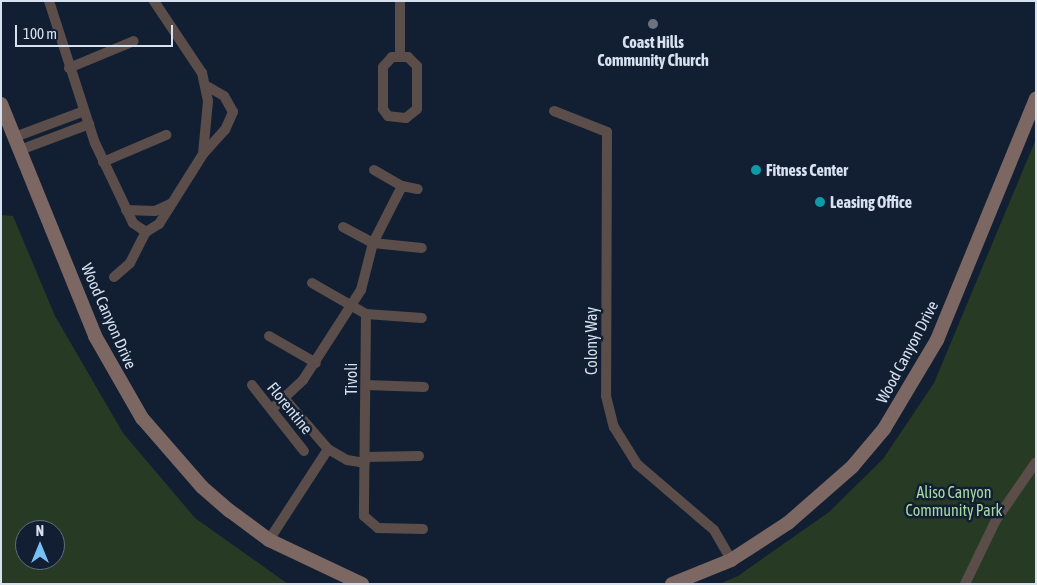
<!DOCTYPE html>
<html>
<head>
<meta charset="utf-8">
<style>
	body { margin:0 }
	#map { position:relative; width:1037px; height:585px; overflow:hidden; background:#121f33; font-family:"Asap Condensed",sans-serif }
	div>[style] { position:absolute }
	.green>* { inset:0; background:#273a24 }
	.minor>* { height:10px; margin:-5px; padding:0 5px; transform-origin:5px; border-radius:5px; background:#5b4d4a }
	.secondary>* { height:14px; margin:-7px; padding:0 7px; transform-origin:7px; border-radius:7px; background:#7d6762 }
	.dots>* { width:14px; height:14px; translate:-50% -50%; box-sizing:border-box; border:2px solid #121f33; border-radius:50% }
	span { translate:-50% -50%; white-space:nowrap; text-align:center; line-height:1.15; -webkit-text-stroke:5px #121f33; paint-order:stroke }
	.poi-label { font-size:16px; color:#d7e1ef; font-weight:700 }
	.left { translate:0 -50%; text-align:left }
	.street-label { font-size:16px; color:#d7e1ef }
	.park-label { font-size:16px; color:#a7daa0 }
	.frame { position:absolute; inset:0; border:2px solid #d7e1ef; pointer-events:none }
	.north { position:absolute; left:15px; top:520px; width:50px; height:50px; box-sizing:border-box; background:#121f33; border:1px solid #616d7e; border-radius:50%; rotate:0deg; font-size:14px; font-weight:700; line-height:20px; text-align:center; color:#d7e1ef }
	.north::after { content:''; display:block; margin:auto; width:18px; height:22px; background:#77c0f7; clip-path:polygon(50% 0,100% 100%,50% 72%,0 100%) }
	.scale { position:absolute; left:15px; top:25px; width:158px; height:22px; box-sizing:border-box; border:2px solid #d7e1ef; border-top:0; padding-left:6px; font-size:15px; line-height:18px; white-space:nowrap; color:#d7e1ef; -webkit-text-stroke:4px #121f33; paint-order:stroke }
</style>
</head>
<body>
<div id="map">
	<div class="green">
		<div style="clip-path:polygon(1036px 139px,1036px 584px,719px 584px,738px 576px,829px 512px,883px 459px,934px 383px)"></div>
		<div style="clip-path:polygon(evenodd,1px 215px,13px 216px,55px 316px,123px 433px,195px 518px,288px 584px,1px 584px,1px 215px,25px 530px,55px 530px,55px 560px,25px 560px,25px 530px)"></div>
	</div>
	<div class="minor">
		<div style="left:49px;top:1px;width:149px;rotate:72.1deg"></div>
		<div style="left:95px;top:143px;width:89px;rotate:64.6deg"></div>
		<div style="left:133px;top:223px;width:16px;rotate:35deg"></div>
		<div style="left:146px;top:232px;width:15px;rotate:-32deg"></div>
		<div style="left:159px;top:224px;width:83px;rotate:-57.8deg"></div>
		<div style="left:203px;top:154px;width:53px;rotate:-84.6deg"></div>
		<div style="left:208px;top:101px;width:29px;rotate:-102deg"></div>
		<div style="left:202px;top:73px;width:87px;rotate:-123.7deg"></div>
		<div style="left:400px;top:1px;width:56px;rotate:90deg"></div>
		<div style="left:392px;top:57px;width:16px"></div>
		<div style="left:408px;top:57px;width:13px;rotate:45deg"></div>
		<div style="left:417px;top:66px;width:43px;rotate:90deg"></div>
		<div style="left:417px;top:109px;width:14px;rotate:141deg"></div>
		<div style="left:406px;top:118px;width:18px;rotate:-174deg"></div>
		<div style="left:388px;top:116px;width:9px;rotate:-126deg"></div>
		<div style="left:383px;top:109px;width:42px;rotate:-90deg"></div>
		<div style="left:383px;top:67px;width:13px;rotate:-48deg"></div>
		<div style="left:69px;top:68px;width:70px;rotate:-22.6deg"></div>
		<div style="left:554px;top:111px;width:57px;rotate:21.6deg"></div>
		<div style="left:607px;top:132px;width:264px;rotate:90.2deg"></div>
		<div style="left:606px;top:396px;width:32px;rotate:76deg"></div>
		<div style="left:614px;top:427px;width:44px;rotate:58.1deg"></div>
		<div style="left:637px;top:464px;width:101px;rotate:40.6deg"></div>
		<div style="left:714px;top:530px;width:34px;rotate:60deg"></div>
		<div style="left:15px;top:137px;width:74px;rotate:-20.6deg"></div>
		<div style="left:20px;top:150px;width:74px;rotate:-20.6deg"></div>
		<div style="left:204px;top:153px;width:31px;rotate:-48deg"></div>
		<div style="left:225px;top:130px;width:20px;rotate:-66deg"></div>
		<div style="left:233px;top:112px;width:18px;rotate:-119deg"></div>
		<div style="left:224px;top:96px;width:20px;rotate:-150deg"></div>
		<div style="left:103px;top:162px;width:69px;rotate:-23.2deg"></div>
		<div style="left:374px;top:170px;width:32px;rotate:30deg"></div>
		<div style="left:402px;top:186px;width:16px;rotate:11deg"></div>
		<div style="left:126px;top:210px;width:29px;rotate:2deg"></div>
		<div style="left:155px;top:211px;width:19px;rotate:-25deg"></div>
		<div style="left:343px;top:227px;width:34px;rotate:28deg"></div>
		<div style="left:373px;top:243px;width:49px;rotate:5.8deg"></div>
		<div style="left:114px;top:277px;width:21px;rotate:-41deg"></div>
		<div style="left:130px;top:263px;width:35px;rotate:-63deg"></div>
		<div style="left:312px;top:283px;width:62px;rotate:29.9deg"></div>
		<div style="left:366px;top:314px;width:202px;rotate:90.6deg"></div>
		<div style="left:364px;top:516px;width:18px;rotate:41deg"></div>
		<div style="left:378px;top:528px;width:45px;rotate:1.3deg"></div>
		<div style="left:366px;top:314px;width:56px;rotate:4.1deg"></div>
		<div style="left:269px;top:336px;width:54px;rotate:29.9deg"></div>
		<div style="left:252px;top:385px;width:84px;rotate:51.8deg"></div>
		<div style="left:366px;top:385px;width:58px;rotate:2deg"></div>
		<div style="left:273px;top:408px;width:41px;rotate:-43deg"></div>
		<div style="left:303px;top:380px;width:107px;rotate:-57.2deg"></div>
		<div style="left:361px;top:290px;width:49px;rotate:-75.7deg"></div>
		<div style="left:373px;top:243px;width:64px;rotate:-63deg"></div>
		<div style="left:328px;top:449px;width:22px;rotate:30deg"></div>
		<div style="left:347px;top:460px;width:18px;rotate:9deg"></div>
		<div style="left:365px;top:457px;width:54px;rotate:-1.1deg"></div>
		<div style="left:269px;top:540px;width:108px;rotate:-57deg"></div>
		<div style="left:328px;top:449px;width:67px;rotate:-130.8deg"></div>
		<div style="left:965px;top:584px;width:71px;rotate:-64.2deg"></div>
		<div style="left:996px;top:520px;width:70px;rotate:-55.4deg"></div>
	</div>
	<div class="secondary">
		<div style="left:1px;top:104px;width:250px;rotate:67.9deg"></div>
		<div style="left:95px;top:336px;width:95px;rotate:60.2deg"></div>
		<div style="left:142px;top:418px;width:91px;rotate:49deg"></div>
		<div style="left:202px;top:487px;width:37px;rotate:41deg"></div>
		<div style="left:230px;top:511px;width:49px;rotate:36.6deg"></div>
		<div style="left:269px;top:540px;width:103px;rotate:25.3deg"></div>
		<div style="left:672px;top:584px;width:64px;rotate:-22.1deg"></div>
		<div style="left:731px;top:560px;width:68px;rotate:-33deg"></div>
		<div style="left:788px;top:523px;width:85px;rotate:-41.2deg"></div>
		<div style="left:852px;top:467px;width:50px;rotate:-49.9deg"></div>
		<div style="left:884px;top:429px;width:104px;rotate:-59.2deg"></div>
		<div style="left:937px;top:340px;width:261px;rotate:-67.7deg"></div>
	</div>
	<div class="dots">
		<div style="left:653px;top:24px;background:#6b7280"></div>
		<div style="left:756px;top:170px;background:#0f9aa8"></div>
		<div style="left:820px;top:202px;background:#0f9aa8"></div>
	</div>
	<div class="poi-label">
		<span style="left:653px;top:51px">Coast Hills<br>Community Church</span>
		<span class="left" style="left:766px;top:170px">Fitness Center</span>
		<span class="left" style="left:830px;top:202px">Leasing Office</span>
	</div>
	<div class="street-label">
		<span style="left:109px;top:316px;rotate:66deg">Wood Canyon Drive</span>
		<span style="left:591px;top:341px;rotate:-90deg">Colony Way</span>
		<span style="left:907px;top:352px;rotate:-62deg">Wood Canyon Drive</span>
		<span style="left:351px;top:379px;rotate:-90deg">Tivoli</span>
		<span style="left:290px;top:408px;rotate:51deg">Florentine</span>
	</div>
	<div class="park-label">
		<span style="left:954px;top:501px">Aliso Canyon<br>Community Park</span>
	</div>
	<div class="frame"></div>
	<div class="north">N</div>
	<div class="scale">100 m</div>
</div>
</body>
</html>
